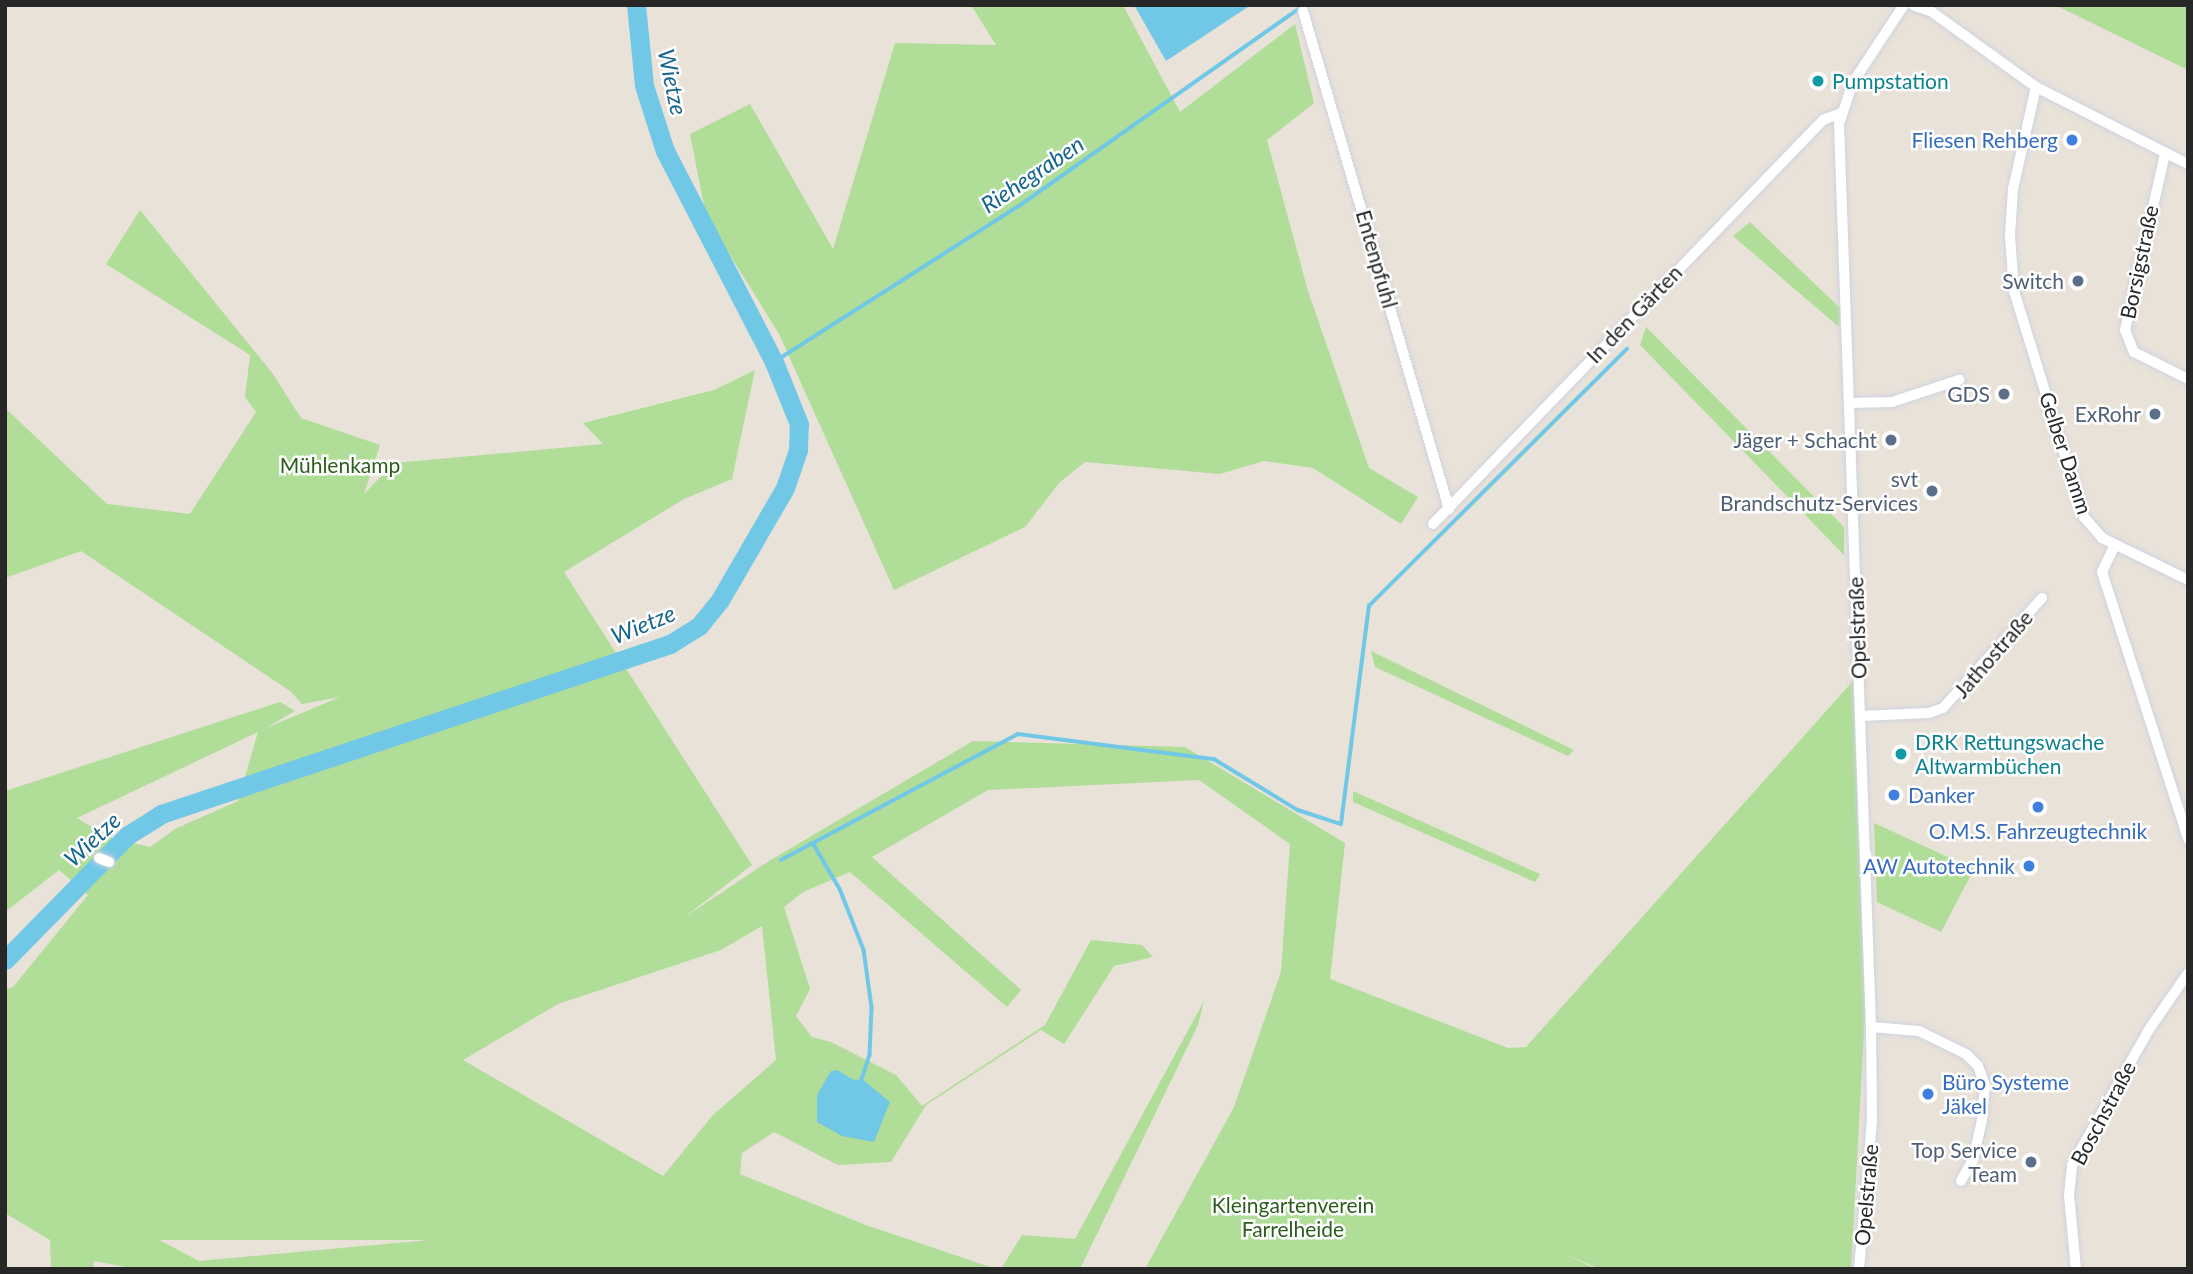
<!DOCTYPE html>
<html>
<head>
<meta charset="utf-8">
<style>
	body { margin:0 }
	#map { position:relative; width:2193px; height:1274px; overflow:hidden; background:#e9e2d9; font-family:Lato,sans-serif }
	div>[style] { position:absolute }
	.green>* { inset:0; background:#b0dd98 }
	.water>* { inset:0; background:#71c8e6 }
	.stream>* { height:3.5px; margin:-1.75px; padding:0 1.75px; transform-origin:1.75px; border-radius:1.75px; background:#71c8e6 }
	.river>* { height:19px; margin:-9.5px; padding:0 9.5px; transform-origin:9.5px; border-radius:9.5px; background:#71c8e6 }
	.roads { filter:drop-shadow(0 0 2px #cfd2e0) drop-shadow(0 0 2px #cfd2e0) }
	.street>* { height:10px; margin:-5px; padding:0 5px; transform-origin:5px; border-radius:5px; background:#fff }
	.dots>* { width:19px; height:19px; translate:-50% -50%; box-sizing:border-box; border:4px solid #fff; border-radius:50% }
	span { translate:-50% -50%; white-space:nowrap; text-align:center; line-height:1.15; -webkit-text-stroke:5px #fff; paint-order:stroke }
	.culture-label { font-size:21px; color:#0d838f }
	.left { translate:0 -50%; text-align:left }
	.shop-label { font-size:21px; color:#366cbe }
	.right { translate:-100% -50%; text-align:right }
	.street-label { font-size:21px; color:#272727 }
	.service-label { font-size:21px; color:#4e5e75 }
	.park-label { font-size:21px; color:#2b5e1d }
	.water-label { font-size:23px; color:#15658e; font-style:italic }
	.frame { position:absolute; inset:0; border:7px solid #272727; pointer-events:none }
</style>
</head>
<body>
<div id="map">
	<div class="green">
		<div style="clip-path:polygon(971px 5px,1123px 5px,1180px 112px,1295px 24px,1314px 103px,1267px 140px,1308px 291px,1369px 468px,1418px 497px,1401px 524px,1313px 468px,1264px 461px,1220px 474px,1085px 462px,1060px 482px,1025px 527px,894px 590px,779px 334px,706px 216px,690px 134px,750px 104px,833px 249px,895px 43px,996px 45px)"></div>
		<div style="clip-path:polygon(2055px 5px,2188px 5px,2188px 70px)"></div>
		<div style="clip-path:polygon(evenodd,140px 210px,273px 374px,301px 418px,380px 445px,364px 494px,394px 463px,603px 444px,583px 423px,714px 390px,755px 370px,732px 479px,684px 499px,564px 572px,752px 865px,682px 919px,769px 861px,973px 741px,1185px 747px,1345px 843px,1330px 979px,1508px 1048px,1526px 1047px,1853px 681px,1865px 1015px,1851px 1269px,1600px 1269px,1563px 1253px,1596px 1269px,1145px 1269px,1234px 1107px,1281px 972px,1290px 844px,1199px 780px,988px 790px,872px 857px,1021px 990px,1007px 1007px,850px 872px,803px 892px,784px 907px,810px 989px,796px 1016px,812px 1037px,831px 1042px,896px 1075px,922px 1106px,1045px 1025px,1091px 940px,1142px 945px,1153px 957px,1114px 966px,1064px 1044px,1041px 1030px,926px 1105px,891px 1162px,838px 1165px,774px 1132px,742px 1153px,740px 1174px,863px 1224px,996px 1269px,136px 1269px,94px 1261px,93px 1269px,51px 1269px,50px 1240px,5px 1213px,5px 990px,13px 987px,88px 895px,59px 870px,5px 912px,5px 791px,280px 702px,295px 711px,266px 728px,340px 697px,302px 704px,290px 691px,81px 551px,5px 578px,5px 408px,107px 504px,190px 514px,256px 412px,245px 397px,250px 355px,106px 264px,140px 210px,258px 732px,238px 801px,175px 829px,150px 847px,108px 837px,77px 818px,258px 732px,140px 210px,762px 926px,776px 1060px,713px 1115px,663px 1176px,463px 1060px,558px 1004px,721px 950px,762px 926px,140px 210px,159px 1240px,429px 1240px,199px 1261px,159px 1240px)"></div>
		<div style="clip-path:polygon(1750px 222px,1841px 309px,1839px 327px,1733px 236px)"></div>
		<div style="clip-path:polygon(1646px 327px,1844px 527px,1844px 555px,1640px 345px)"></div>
		<div style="clip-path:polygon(1371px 651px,1574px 750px,1568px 756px,1375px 667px)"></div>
		<div style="clip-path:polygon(1353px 791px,1540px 874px,1535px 882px,1353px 802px)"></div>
		<div style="clip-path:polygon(1874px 823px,1974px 869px,1941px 932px,1877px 902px)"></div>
		<div style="clip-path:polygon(1204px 1001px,1198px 1025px,1080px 1269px,1001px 1269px,1022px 1235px,1075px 1239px)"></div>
	</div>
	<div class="water">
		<div style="clip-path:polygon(1134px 5px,1251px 5px,1166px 61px)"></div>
		<div style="clip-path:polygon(837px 1070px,854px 1080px,862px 1079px,890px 1102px,874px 1142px,842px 1136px,817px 1122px,817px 1095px,831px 1071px)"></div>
	</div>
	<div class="stream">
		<div style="left:774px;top:362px;width:294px;rotate:-32.5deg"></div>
		<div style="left:1022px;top:204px;width:345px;rotate:-35.2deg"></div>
		<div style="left:813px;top:843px;width:53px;rotate:59.6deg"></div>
		<div style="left:840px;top:889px;width:66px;rotate:68.5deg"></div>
		<div style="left:864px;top:950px;width:59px;rotate:82.1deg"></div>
		<div style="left:872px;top:1008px;width:47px;rotate:92.4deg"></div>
		<div style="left:870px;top:1055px;width:25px;rotate:108deg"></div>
		<div style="left:781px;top:860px;width:268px;rotate:-28deg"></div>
		<div style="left:1018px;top:734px;width:198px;rotate:7.3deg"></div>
		<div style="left:1214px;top:759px;width:98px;rotate:31.3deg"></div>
		<div style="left:1298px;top:810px;width:45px;rotate:18deg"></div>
		<div style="left:1341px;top:824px;width:220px;rotate:-82.7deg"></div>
		<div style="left:1369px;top:606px;width:364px;rotate:-44.9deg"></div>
	</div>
	<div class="river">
		<div style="left:5px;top:960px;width:175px;rotate:-45.5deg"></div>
		<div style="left:128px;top:835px;width:39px;rotate:-32deg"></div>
		<div style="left:161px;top:814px;width:537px;rotate:-18.47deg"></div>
		<div style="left:670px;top:644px;width:34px;rotate:-32deg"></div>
		<div style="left:699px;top:626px;width:33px;rotate:-51deg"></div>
		<div style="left:720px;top:600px;width:129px;rotate:-59.9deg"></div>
		<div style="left:785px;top:488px;width:40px;rotate:-71.1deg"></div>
		<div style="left:798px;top:450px;width:26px;rotate:-88deg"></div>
		<div style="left:799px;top:424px;width:67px;rotate:-112deg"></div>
		<div style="left:774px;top:362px;width:237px;rotate:-117.3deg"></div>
		<div style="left:665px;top:151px;width:69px;rotate:-107.7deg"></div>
		<div style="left:644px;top:85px;width:80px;rotate:-95.7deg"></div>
	</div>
	<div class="roads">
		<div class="street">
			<div style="left:1913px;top:5px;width:20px;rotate:20deg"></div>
			<div style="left:1932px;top:12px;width:128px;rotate:35.8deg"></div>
			<div style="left:2036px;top:87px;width:170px;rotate:26.9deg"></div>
			<div style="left:1303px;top:11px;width:519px;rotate:73.66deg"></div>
			<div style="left:2036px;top:87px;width:105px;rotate:102.7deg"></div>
			<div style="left:2013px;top:189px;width:46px;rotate:93.7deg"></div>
			<div style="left:2010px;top:235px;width:56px;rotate:85.9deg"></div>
			<div style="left:2014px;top:291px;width:237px;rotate:72.8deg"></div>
			<div style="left:2084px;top:517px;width:28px;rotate:49deg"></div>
			<div style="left:2102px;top:538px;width:96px;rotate:26deg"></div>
			<div style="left:2165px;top:154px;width:180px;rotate:102.8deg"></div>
			<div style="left:2125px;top:330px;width:24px;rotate:68deg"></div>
			<div style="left:2134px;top:352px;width:60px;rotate:26.6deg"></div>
			<div style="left:1849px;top:403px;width:43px;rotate:-1.3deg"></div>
			<div style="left:1892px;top:402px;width:71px;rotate:-18.2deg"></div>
			<div style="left:1433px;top:524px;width:562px;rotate:-46.01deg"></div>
			<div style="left:1823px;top:120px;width:19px;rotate:-21deg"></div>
			<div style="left:2115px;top:545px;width:30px;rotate:116deg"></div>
			<div style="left:2102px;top:572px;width:281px;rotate:72.1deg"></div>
			<div style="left:1860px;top:716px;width:69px;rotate:-2.5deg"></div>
			<div style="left:1929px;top:713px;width:15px;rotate:-20deg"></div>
			<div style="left:1943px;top:708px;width:148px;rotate:-48deg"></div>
			<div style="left:99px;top:858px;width:11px;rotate:22deg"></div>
			<div style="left:1871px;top:1027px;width:48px;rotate:4.8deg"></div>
			<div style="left:1919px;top:1031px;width:52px;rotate:26.1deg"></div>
			<div style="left:1966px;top:1054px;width:17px;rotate:45deg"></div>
			<div style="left:1978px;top:1066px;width:20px;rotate:70deg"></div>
			<div style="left:1985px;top:1085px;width:35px;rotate:95deg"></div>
			<div style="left:1982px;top:1120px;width:41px;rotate:102.7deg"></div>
			<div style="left:1973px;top:1160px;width:24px;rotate:120deg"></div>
			<div style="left:1859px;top:1269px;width:149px;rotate:-85deg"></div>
			<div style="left:1872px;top:1121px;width:94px;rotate:-90.6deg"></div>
			<div style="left:1871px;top:1027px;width:904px;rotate:-92.03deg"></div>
			<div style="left:1839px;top:124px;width:44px;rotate:-71.6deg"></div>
			<div style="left:1853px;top:82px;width:92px;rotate:-56.5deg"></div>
			<div style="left:2076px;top:1269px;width:74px;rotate:-95.4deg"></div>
			<div style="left:2069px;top:1195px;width:30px;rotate:-84deg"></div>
			<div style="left:2072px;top:1165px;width:154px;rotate:-60.4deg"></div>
			<div style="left:2148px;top:1031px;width:70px;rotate:-55.4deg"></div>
		</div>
	</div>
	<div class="dots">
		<div style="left:1818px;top:81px;background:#0f9aa8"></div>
		<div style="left:2072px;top:140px;background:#3f7fe0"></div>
		<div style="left:2078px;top:281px;background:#5c6f8a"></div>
		<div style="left:2004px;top:394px;background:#5c6f8a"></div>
		<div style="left:2155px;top:414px;background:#5c6f8a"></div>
		<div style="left:1891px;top:440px;background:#5c6f8a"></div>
		<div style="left:1932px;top:491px;background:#5c6f8a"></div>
		<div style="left:1901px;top:754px;background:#0f9aa8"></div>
		<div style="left:1894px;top:795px;background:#3f7fe0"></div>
		<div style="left:2038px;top:807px;background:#3f7fe0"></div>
		<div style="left:2029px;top:866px;background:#3f7fe0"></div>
		<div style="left:1928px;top:1094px;background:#3f7fe0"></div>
		<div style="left:2031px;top:1162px;background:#5c6f8a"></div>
	</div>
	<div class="culture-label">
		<span class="left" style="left:1832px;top:81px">Pumpstation</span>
		<span class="left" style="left:1915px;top:754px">DRK Rettungswache<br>Altwarmbüchen</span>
	</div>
	<div class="shop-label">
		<span class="right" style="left:2058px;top:140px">Fliesen Rehberg</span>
		<span class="left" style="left:1908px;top:795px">Danker</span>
		<span style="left:2038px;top:831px">O.M.S. Fahrzeugtechnik</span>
		<span class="right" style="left:2015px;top:866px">AW Autotechnik</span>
		<span class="left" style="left:1942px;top:1094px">Büro Systeme<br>Jäkel</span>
	</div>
	<div class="street-label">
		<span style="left:1377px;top:259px;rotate:74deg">Entenpfuhl</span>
		<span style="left:2139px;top:262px;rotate:-78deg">Borsigstraße</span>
		<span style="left:1634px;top:314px;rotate:-46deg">In den Gärten</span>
		<span style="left:2066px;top:453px;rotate:72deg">Gelber Damm</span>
		<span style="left:1857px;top:628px;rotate:-92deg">Opelstraße</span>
		<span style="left:1993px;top:654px;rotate:-49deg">Jathostraße</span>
		<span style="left:2103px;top:1113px;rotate:-62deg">Boschstraße</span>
		<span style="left:1866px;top:1195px;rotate:-85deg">Opelstraße</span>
	</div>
	<div class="service-label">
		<span class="right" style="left:2064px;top:281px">Switch</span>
		<span class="right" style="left:1990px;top:394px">GDS</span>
		<span class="right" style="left:2141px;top:414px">ExRohr</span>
		<span class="right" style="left:1877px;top:440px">Jäger + Schacht</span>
		<span class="right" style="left:1918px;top:491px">svt<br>Brandschutz-Services</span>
		<span class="right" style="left:2017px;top:1162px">Top Service<br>Team</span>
	</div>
	<div class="park-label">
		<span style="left:340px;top:465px">Mühlenkamp</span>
		<span style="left:1293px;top:1217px">Kleingartenverein<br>Farrelheide</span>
	</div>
	<div class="water-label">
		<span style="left:673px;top:82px;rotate:78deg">Wietze</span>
		<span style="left:1032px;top:174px;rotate:-34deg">Riehegraben</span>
		<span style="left:643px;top:624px;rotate:-22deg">Wietze</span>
		<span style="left:92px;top:839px;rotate:-43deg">Wietze</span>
	</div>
	<div class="frame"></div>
</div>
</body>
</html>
